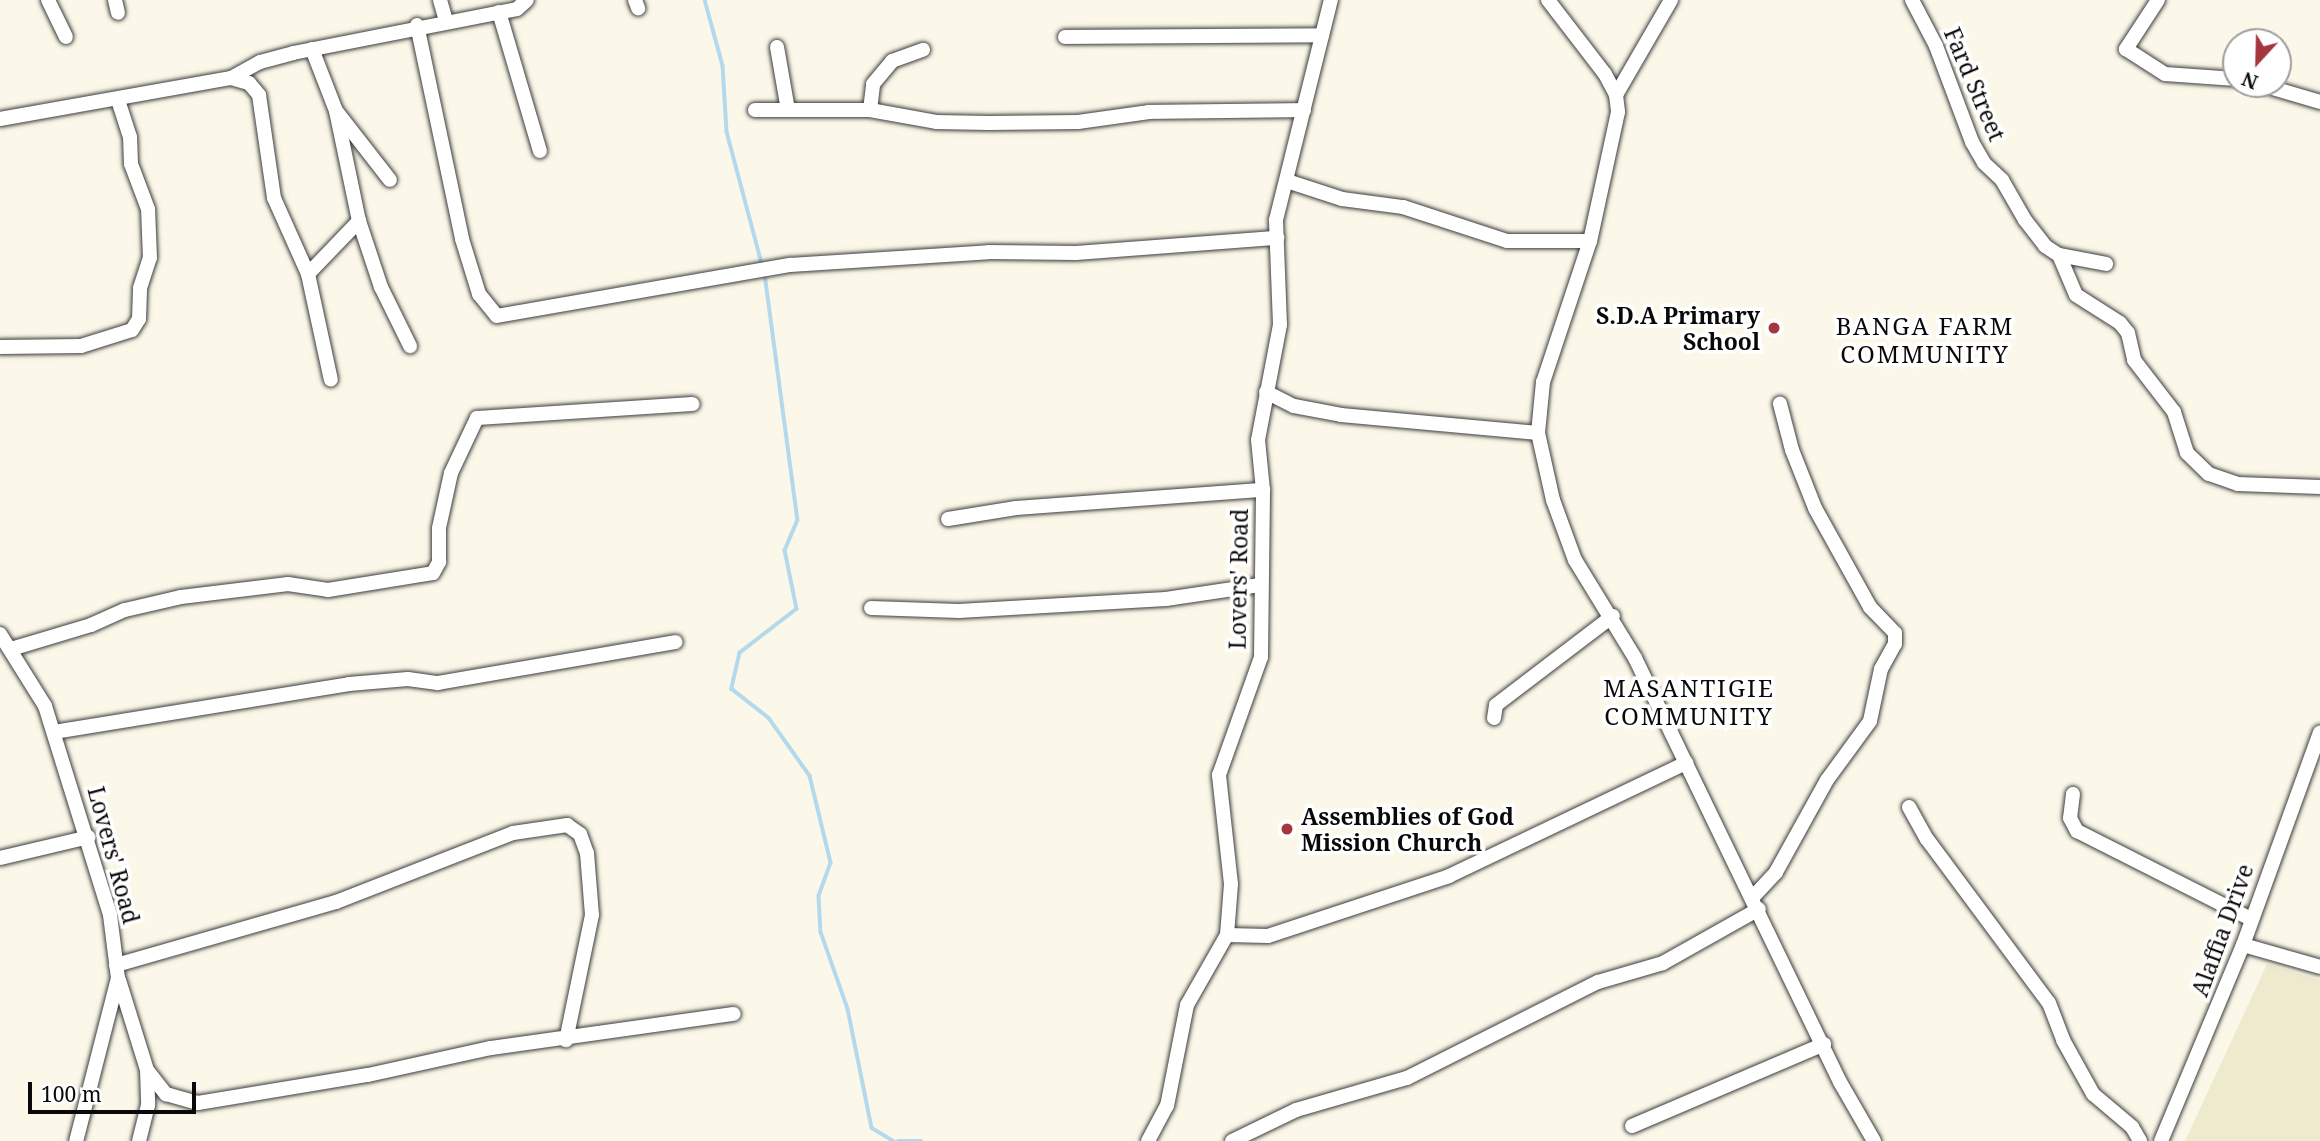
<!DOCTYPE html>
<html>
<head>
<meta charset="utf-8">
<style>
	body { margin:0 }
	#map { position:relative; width:2320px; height:1141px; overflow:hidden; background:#fcf8e9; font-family:"Noto Serif",serif }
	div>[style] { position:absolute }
	.farmland>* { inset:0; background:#eeeacd }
	.stream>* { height:3.5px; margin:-1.75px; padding:0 1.75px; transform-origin:1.75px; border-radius:1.75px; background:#b5d9ec }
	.roads { filter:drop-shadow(0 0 2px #3c3c3c) drop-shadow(0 0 2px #3c3c3c) }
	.minor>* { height:14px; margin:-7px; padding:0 7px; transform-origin:7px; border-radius:7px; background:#fff }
	.dots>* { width:19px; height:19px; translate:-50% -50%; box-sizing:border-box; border:4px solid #fff; border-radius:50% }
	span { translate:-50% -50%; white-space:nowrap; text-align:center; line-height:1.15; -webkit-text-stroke:7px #fff; paint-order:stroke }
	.street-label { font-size:23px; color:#090909 }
	.poi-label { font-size:23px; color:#090909; font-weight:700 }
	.right { translate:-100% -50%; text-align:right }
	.left { translate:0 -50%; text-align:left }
	.neighbourhood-label { font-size:24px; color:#090909; letter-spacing:2px }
	.north { position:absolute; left:2222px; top:28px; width:70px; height:70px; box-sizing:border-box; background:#fff; border:2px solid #9d9d9d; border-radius:50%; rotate:202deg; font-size:19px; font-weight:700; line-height:28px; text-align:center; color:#090909 }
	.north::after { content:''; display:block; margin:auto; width:24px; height:32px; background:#a5363f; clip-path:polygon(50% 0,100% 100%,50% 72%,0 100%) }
	.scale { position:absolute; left:28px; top:1082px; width:168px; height:32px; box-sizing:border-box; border:4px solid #090909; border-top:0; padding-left:9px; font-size:21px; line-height:24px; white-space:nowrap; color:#090909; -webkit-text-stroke:5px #fff; paint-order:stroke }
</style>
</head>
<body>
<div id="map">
	<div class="farmland">
		<div style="clip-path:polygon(2267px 964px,2320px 980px,2320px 1141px,2185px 1141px)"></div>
	</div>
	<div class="stream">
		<div style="left:705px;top:0;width:68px;rotate:74.7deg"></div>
		<div style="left:723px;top:66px;width:66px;rotate:86.5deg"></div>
		<div style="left:727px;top:132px;width:140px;rotate:75.1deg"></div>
		<div style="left:765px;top:274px;width:248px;rotate:82.4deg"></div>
		<div style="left:798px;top:520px;width:33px;rotate:113deg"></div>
		<div style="left:785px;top:550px;width:60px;rotate:78.5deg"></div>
		<div style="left:797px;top:609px;width:72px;rotate:142.3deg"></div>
		<div style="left:740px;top:653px;width:37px;rotate:103deg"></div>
		<div style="left:732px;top:689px;width:47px;rotate:38.1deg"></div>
		<div style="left:769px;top:718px;width:71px;rotate:54.7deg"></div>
		<div style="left:810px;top:776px;width:89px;rotate:76.4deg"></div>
		<div style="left:831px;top:863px;width:35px;rotate:110deg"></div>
		<div style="left:819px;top:896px;width:36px;rotate:87deg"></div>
		<div style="left:821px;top:932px;width:82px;rotate:70.7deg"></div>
		<div style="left:848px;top:1009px;width:121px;rotate:78.6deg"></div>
		<div style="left:872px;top:1128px;width:26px;rotate:31deg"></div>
		<div style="left:898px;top:1141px;width:23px"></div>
	</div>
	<div class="roads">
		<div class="minor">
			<div style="left:48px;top:0;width:41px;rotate:64.1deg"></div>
			<div style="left:115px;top:0;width:13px;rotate:77deg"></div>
			<div style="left:440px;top:0;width:22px;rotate:74deg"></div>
			<div style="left:635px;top:0;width:9px;rotate:69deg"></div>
			<div style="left:1548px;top:0;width:93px;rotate:52.4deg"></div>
			<div style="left:1605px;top:74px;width:24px;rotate:62deg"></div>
			<div style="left:1616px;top:95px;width:17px;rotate:83deg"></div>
			<div style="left:1618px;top:112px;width:132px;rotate:102.2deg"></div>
			<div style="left:1590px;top:241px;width:149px;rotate:108.4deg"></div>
			<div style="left:1543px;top:382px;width:51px;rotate:95.6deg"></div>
			<div style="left:1538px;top:433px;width:69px;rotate:77.4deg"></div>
			<div style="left:1553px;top:500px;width:64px;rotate:69.9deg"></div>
			<div style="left:1575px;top:560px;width:115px;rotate:58.5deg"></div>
			<div style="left:1635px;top:658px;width:471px;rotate:64.2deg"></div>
			<div style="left:1840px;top:1082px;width:68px;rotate:60deg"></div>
			<div style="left:1912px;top:0;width:52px;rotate:62.4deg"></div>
			<div style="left:1936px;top:46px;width:103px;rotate:69.4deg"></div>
			<div style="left:1972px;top:142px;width:24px;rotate:60deg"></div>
			<div style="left:1984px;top:163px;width:25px;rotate:43deg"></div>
			<div style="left:2002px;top:180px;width:46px;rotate:60.1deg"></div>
			<div style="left:2025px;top:220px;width:33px;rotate:52deg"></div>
			<div style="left:2045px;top:246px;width:17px;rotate:33deg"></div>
			<div style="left:2059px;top:255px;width:48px;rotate:10.8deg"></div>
			<div style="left:2158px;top:0;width:59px;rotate:123.1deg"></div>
			<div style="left:2126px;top:49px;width:46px;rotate:32.7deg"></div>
			<div style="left:2165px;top:74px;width:71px;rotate:4deg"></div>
			<div style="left:499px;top:12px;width:145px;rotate:73.6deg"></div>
			<div style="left:417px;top:25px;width:219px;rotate:78.1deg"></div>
			<div style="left:462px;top:239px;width:58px;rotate:72.8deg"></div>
			<div style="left:479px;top:294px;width:28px;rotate:51deg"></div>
			<div style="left:497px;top:316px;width:297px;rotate:-9.9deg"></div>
			<div style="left:790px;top:265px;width:199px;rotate:-3.7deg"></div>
			<div style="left:989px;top:252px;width:87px;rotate:0.7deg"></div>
			<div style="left:1076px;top:253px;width:202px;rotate:-4.3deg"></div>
			<div style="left:1065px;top:37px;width:257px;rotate:-0.4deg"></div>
			<div style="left:777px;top:47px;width:64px;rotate:80.1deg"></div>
			<div style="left:312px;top:49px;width:66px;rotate:68.8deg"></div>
			<div style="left:336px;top:111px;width:112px;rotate:78.2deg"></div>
			<div style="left:359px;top:221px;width:70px;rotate:71.6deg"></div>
			<div style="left:381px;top:287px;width:66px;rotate:63.8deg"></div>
			<div style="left:231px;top:78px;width:33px;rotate:-29deg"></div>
			<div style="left:260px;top:62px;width:34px;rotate:-15deg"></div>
			<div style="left:293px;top:53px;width:228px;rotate:-11.1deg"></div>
			<div style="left:517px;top:9px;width:13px;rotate:-42deg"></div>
			<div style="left:2259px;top:84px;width:64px;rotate:16.4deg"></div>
			<div style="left:1616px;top:95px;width:110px;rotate:-59.9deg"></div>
			<div style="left:755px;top:110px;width:115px"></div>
			<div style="left:870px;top:110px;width:67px;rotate:10.3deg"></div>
			<div style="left:936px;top:122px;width:53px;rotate:1.1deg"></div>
			<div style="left:989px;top:123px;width:89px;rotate:-0.6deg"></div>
			<div style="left:1078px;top:122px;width:72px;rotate:-8deg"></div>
			<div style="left:1149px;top:112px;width:155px;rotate:-0.7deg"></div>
			<div style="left:870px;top:110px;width:26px;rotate:-83deg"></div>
			<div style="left:873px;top:84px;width:30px;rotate:-50deg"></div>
			<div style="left:892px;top:61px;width:33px;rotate:-20deg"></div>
			<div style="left:337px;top:112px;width:86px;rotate:52.1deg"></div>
			<div style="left:0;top:119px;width:235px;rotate:-10.1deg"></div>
			<div style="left:231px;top:78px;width:19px;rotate:16deg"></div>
			<div style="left:249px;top:83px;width:16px;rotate:50deg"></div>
			<div style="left:259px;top:95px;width:104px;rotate:81.7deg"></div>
			<div style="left:274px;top:198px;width:83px;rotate:65.9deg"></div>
			<div style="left:308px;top:274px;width:108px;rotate:77.8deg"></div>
			<div style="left:1287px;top:181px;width:58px;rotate:18.1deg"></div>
			<div style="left:1342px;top:199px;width:62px;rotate:7.5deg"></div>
			<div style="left:1403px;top:207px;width:109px;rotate:18.1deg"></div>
			<div style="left:1507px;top:241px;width:83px"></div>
			<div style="left:2059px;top:255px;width:43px;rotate:67deg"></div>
			<div style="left:2076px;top:295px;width:52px;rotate:32.5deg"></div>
			<div style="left:2120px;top:323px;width:13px;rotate:51deg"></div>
			<div style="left:2128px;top:333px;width:28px;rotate:77deg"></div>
			<div style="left:2134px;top:360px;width:66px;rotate:52.4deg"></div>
			<div style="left:2174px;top:412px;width:43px;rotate:72.4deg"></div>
			<div style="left:2187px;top:453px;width:30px;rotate:44deg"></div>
			<div style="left:2209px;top:474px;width:31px;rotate:19deg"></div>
			<div style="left:2238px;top:484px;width:82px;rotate:2.1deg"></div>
			<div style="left:308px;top:274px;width:74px;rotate:-46.1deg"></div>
			<div style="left:0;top:347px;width:81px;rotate:-0.7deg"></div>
			<div style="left:81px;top:346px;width:53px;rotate:-17.4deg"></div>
			<div style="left:132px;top:330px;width:13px;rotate:-58deg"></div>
			<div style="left:139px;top:319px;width:31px;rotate:-88deg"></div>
			<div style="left:140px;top:288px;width:32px;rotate:-72deg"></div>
			<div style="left:150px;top:258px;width:49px;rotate:-92.3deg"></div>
			<div style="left:148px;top:209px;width:48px;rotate:-110.7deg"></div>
			<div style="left:131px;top:164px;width:27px;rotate:-92deg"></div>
			<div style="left:130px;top:137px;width:38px;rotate:-108deg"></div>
			<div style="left:1266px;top:392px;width:31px;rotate:27deg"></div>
			<div style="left:1294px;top:406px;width:48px;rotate:10.8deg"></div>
			<div style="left:1341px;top:415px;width:198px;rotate:5.2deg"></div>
			<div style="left:948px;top:519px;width:69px;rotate:-9.2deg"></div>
			<div style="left:1016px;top:508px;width:248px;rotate:-4.2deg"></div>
			<div style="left:871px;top:608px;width:88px;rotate:2deg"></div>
			<div style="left:959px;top:611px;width:207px;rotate:-3.3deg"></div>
			<div style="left:1166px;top:599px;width:95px;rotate:-8.5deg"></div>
			<div style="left:0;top:634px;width:85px;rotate:58deg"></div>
			<div style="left:45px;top:706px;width:219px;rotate:72.7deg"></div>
			<div style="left:110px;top:915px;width:64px;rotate:82.8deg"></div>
			<div style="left:118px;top:978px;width:168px;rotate:104.4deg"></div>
			<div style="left:11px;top:649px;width:84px;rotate:-16.7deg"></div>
			<div style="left:91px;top:625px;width:37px;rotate:-24deg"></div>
			<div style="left:125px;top:610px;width:57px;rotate:-13.1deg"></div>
			<div style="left:181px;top:597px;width:108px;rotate:-6.9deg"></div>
			<div style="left:288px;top:584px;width:40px;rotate:8.5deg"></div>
			<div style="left:328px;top:590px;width:106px;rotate:-9.2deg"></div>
			<div style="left:433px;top:573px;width:13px;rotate:-61deg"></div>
			<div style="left:439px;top:562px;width:34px;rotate:-90deg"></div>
			<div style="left:439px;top:528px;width:56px;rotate:-77.7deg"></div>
			<div style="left:451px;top:473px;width:61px;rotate:-64.7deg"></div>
			<div style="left:477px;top:418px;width:216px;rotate:-3.7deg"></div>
			<div style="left:1494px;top:718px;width:13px;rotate:-81deg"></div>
			<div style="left:1496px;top:705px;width:147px;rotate:-37.3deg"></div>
			<div style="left:54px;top:732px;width:299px;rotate:-9.2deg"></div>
			<div style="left:349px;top:684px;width:59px;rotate:-4.8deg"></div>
			<div style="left:408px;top:679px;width:30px;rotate:8deg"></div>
			<div style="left:438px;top:683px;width:241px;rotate:-9.8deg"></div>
			<div style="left:2073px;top:794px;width:24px;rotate:97deg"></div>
			<div style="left:2070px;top:818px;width:15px;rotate:62deg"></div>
			<div style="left:2077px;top:831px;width:195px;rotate:26.8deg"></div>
			<div style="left:1909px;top:807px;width:37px;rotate:61deg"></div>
			<div style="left:1927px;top:839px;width:204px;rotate:53.4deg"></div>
			<div style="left:2049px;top:1003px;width:40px;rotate:69deg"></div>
			<div style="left:2063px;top:1040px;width:62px;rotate:60.9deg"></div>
			<div style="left:2093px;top:1094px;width:51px;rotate:40.2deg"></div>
			<div style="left:2132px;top:1127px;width:16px;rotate:60deg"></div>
			<div style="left:0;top:858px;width:91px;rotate:-13.3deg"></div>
			<div style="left:1753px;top:897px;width:34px;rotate:-47deg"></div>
			<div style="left:1776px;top:872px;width:105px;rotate:-61deg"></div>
			<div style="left:1827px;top:780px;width:73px;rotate:-53.9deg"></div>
			<div style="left:1870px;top:721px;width:53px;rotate:-78.1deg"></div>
			<div style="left:1881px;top:669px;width:29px;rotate:-61deg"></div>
			<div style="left:1895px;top:644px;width:11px;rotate:-90deg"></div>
			<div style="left:1895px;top:633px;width:36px;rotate:-134deg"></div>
			<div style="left:1870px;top:607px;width:113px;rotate:-119.1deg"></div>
			<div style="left:1815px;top:508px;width:62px;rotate:-111.6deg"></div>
			<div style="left:1792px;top:450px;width:48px;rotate:-104.6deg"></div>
			<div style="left:1227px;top:935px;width:41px;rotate:1.4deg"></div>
			<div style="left:1268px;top:936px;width:191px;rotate:-18.3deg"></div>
			<div style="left:1449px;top:876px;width:263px;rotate:-25.5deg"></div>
			<div style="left:2243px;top:945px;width:80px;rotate:15.9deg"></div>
			<div style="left:116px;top:965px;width:229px;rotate:-16deg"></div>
			<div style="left:336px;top:902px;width:190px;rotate:-21.3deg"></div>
			<div style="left:513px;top:833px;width:55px;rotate:-8.4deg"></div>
			<div style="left:567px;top:825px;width:16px;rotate:35deg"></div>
			<div style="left:580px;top:834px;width:20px;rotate:70deg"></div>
			<div style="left:587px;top:853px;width:62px;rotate:85.4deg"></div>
			<div style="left:592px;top:915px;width:128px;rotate:101.7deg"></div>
			<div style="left:119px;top:980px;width:94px;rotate:72.7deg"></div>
			<div style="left:147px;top:1070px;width:35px;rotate:88deg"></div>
			<div style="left:148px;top:1105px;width:37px;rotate:104deg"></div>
			<div style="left:147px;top:1070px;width:31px;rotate:52deg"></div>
			<div style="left:166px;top:1094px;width:33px;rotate:16deg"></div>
			<div style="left:198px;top:1103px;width:172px;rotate:-9.4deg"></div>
			<div style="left:368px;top:1075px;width:126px;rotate:-12.4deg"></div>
			<div style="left:491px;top:1048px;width:245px;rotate:-8deg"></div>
			<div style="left:1632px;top:1126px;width:209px;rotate:-23.1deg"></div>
			<div style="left:1148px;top:1141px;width:40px;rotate:-62deg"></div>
			<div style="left:1167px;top:1106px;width:103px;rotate:-78.8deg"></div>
			<div style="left:1187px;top:1005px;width:81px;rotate:-60.3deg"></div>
			<div style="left:1227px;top:935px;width:51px;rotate:-85.5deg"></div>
			<div style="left:1231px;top:884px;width:110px;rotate:-96.3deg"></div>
			<div style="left:1219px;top:775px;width:125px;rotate:-70.4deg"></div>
			<div style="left:1261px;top:657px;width:167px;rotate:-89.3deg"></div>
			<div style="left:1263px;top:490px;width:50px;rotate:-95.7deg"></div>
			<div style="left:1258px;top:440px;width:117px;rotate:-79.2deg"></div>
			<div style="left:1280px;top:325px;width:105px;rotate:-92.2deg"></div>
			<div style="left:1276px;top:220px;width:227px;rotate:-76deg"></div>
			<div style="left:1232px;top:1141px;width:71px;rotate:-25.8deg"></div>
			<div style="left:1296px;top:1110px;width:116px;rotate:-16.1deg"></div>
			<div style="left:1407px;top:1078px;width:214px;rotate:-26.7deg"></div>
			<div style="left:1598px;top:982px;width:68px;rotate:-16.3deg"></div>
			<div style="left:1663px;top:963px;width:110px;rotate:-29.4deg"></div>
			<div style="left:2161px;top:1141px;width:212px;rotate:-67.3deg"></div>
			<div style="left:2243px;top:945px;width:226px;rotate:-70.1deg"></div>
		</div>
	</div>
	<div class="dots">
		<div style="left:1774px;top:328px;background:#a5363f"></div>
		<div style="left:1287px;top:829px;background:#a5363f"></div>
	</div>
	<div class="street-label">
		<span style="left:1975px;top:84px;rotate:67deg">Fard Street</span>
		<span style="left:1238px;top:579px;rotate:-89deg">Lovers' Road</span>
		<span style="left:114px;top:855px;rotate:75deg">Lovers' Road</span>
		<span style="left:2222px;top:930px;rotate:-70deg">Alaffia Drive</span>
	</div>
	<div class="poi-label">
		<span class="right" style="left:1760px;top:328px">S.D.A Primary<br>School</span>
		<span class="left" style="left:1301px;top:829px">Assemblies of God<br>Mission Church</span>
	</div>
	<div class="neighbourhood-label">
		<span style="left:1925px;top:340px">BANGA FARM<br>COMMUNITY</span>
		<span style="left:1689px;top:702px">MASANTIGIE<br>COMMUNITY</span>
	</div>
	<div class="north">N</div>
	<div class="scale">100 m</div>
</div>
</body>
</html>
